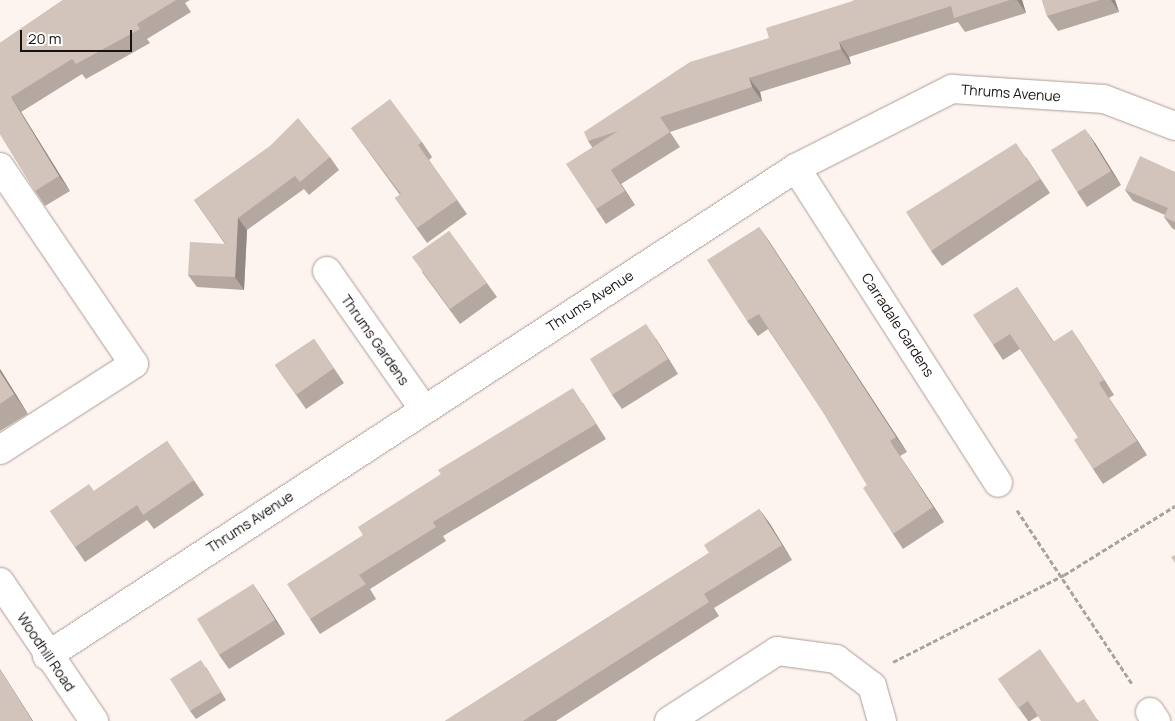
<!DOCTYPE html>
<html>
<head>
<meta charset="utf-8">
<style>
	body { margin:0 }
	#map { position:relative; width:1175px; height:721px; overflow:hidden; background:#fdf3ef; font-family:Manrope,sans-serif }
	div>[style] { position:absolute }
	.path>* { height:3px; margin-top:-1.5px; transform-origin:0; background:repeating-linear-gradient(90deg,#aaa29f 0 5px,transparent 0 7.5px) }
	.roads { filter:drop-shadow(0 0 1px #ac9d97) drop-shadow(0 0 1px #ac9d97) }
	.minor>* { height:28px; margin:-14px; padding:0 14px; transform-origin:14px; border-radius:14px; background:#fff }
	.wall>* { inset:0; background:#b5a8a1 }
	.shaded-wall>* { inset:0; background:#938883 }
	.building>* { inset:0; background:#d2c3bb }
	span { translate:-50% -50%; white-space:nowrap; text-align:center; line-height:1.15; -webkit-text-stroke:5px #fff; paint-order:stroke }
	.street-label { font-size:14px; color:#181210 }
	.scale { position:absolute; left:20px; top:30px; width:112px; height:22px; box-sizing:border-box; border:2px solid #181210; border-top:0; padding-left:6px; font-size:15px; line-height:18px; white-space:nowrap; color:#181210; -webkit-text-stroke:4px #fff; paint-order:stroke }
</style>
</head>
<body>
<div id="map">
	<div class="path">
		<div style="left:1017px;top:510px;width:209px;rotate:56.5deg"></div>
		<div style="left:893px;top:662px;width:192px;rotate:-27deg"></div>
		<div style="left:1064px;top:575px;width:131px;rotate:-31.9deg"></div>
	</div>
	<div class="roads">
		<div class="minor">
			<div style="left:0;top:167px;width:238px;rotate:55.8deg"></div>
			<div style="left:134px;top:364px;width:159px;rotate:147.3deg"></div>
			<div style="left:796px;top:168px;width:374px;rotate:57.3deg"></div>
			<div style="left:327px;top:271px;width:167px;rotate:55deg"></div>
			<div style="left:0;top:582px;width:168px;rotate:55.9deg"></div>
			<div style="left:47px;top:656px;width:894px;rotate:-33.09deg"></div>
			<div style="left:796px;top:168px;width:175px;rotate:-26.9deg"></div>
			<div style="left:952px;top:89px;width:152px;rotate:3.8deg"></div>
			<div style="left:1104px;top:99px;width:76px;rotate:20.8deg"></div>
			<div style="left:1150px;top:712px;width:11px;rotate:56deg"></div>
			<div style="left:669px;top:721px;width:129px;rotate:-32.9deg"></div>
			<div style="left:777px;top:651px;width:60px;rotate:7.7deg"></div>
			<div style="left:836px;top:659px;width:45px;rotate:36.9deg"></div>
			<div style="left:872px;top:686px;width:36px;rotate:74deg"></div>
		</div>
	</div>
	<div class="wall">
		<div style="clip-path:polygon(63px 0,190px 0,185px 3px,191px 12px,147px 39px,150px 43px,86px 79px,82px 74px,21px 112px,70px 191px,45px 206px,35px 191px,0 134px,0 43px)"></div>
		<div style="clip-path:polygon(853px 0,1022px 0,1026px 13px,965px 32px,958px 22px,849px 57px,851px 64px,760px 92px,762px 101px,670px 132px,680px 147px,621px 184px,635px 205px,606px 224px,596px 209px,592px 147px,588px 141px,769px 38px,853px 1px)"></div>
		<div style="clip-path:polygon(1042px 0,1115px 0,1119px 12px,1058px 31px,1047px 16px)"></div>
		<div style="clip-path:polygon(351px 128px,422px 142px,432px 157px,429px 160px,467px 214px,427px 243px,395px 198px,400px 195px)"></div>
		<div style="clip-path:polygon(1095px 143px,1121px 185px,1087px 207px,1077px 192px)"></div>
		<div style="clip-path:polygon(330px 157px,339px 170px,309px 195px,304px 189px,247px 230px,244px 290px,197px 287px,188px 275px,225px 244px,194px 200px)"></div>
		<div style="clip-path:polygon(1026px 157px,1050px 193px,942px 266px,931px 251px)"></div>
		<div style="clip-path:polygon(1175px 172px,1175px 230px,1172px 228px,1164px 217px,1165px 215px,1133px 201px,1125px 190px)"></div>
		<div style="clip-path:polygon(759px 227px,907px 452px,900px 456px,944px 522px,903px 549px,893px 534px,867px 485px,823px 412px,768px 329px,758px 336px,747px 321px)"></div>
		<div style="clip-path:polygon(449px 231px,497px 297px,460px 324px,422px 272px)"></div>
		<div style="clip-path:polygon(1017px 287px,1054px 342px,1072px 330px,1114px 395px,1109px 398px,1147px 455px,1103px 484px,1093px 469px,1078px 437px,1020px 349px,1003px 360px,993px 345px)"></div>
		<div style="clip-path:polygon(314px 339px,344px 383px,306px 409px,275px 365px)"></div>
		<div style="clip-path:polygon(656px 339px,678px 374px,622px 409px,612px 395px)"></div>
		<div style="clip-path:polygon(0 369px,28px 414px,0 431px)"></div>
		<div style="clip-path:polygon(583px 403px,606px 439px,443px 536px,446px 541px,370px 589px,376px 599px,320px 634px,310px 619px,363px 535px,441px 474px)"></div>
		<div style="clip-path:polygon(167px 441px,204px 495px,154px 529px,147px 520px,85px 562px,50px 511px,94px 491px)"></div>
		<div style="clip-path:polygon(759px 509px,770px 524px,792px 560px,714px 608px,719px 616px,556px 721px,445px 721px,709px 553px)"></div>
		<div style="clip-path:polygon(253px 584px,285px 634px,229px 669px,219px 655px)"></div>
		<div style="clip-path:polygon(206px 667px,226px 700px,196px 719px,190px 711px)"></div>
		<div style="clip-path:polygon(998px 679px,1078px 703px,1099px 721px,1038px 716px,1030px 721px,1028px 721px)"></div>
	</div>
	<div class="shaded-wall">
		<div style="clip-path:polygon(1017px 0,1022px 0,1026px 13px)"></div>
		<div style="clip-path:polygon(1111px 0,1115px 0,1119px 12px)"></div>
		<div style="clip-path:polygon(839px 42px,849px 57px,851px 64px,841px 49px)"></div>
		<div style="clip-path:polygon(749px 78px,760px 92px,762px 101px,752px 87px)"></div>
		<div style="clip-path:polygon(11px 97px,21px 112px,70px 191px,59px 176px)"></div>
		<div style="clip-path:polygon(1085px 129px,1095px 143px,1121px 185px,1111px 171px)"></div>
		<div style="clip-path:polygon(611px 170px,621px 184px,635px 205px,625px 191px)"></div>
		<div style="clip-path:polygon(238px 218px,247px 230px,244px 290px,235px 277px)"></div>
		<div style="clip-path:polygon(759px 227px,769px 241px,907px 452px,896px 437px)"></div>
		<div style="clip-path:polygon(646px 324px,656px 339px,678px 374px,668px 359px)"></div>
		<div style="clip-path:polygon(1072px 330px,1082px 345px,1114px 395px,1104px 380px)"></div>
		<div style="clip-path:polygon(0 369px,28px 414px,14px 394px,0 372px)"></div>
		<div style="clip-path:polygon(1099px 383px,1147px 455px,1137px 441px)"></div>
		<div style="clip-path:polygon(890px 441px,944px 522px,933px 507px)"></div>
		<div style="clip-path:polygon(759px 509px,770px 524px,792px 560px,782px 545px)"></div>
		<div style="clip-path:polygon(253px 584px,263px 599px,285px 634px,275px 620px)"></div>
		<div style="clip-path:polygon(0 669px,33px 721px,32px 721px,0 670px)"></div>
	</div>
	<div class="building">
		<div style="clip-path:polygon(63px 0,176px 0,137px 24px,140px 29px,76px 64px,72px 59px,11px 97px,59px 176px,35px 191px,0 134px,0 43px)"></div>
		<div style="clip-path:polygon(853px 0,1010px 0,954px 18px,951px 6px,839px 42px,841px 49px,749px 78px,752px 87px,660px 117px,670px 132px,611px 170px,625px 191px,596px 209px,566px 164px,618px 131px,588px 141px,584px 132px,690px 62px,769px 38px,766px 28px,853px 1px)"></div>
		<div style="clip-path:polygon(1042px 0,1100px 0,1047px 16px)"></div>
		<div style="clip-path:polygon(390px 99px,422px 142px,418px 145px,457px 200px,417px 228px,395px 198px,401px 194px,351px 128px)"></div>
		<div style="clip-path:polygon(298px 118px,330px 157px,300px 182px,295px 176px,238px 218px,235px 277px,188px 275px,190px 242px,226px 244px,194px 200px,270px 146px)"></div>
		<div style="clip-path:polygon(1085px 129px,1111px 171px,1077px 192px,1051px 150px)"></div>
		<div style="clip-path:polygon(1016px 143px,1040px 179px,931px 251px,906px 212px)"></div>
		<div style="clip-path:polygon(1140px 156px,1175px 172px,1175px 222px,1164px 217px,1168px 208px,1125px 190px)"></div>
		<div style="clip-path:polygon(759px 227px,896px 437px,890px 441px,933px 507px,893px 534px,863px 488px,867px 485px,823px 412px,759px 314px,747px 321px,707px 260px)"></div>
		<div style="clip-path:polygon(449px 231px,487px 283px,450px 309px,412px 257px)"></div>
		<div style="clip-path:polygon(1017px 287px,1053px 342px,1072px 330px,1104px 380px,1099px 383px,1137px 441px,1093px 469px,1074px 440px,1078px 437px,1010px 334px,993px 345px,973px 315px)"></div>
		<div style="clip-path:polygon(646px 324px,668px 359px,612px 395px,590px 359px)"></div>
		<div style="clip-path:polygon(314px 339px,334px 368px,296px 395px,275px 365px)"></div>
		<div style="clip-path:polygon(0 372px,14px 394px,0 404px)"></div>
		<div style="clip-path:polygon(573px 388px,596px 424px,433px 522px,436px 527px,359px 575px,366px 584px,310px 619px,287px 584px,363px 535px,358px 527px,441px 474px,438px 470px)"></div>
		<div style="clip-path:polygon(167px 441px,194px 480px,143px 515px,137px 505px,75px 547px,50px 511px,89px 484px,94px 491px)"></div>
		<div style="clip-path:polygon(759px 509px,782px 545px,704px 594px,709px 602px,523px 721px,445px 721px,709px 553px,704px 545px)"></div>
		<div style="clip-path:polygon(1175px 555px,1175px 563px,1171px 557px)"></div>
		<div style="clip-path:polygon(253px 584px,275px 620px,219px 655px,197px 619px)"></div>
		<div style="clip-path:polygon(1040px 649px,1077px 703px,1084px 699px,1098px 721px,1041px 721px,1028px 701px,1018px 708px,998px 679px)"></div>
		<div style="clip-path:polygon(201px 660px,221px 692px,190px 711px,170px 679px)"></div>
		<div style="clip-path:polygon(0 670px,32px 721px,0 721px)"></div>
	</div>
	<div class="street-label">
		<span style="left:1011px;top:93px;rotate:4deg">Thrums Avenue</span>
		<span style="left:590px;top:301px;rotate:-33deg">Thrums Avenue</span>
		<span style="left:898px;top:325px;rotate:57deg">Carradale Gardens</span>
		<span style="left:375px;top:340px;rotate:55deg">Thrums Gardens</span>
		<span style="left:250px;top:522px;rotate:-33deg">Thrums Avenue</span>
		<span style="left:46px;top:652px;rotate:56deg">Woodhill Road</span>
	</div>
	<div class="scale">20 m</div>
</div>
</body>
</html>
